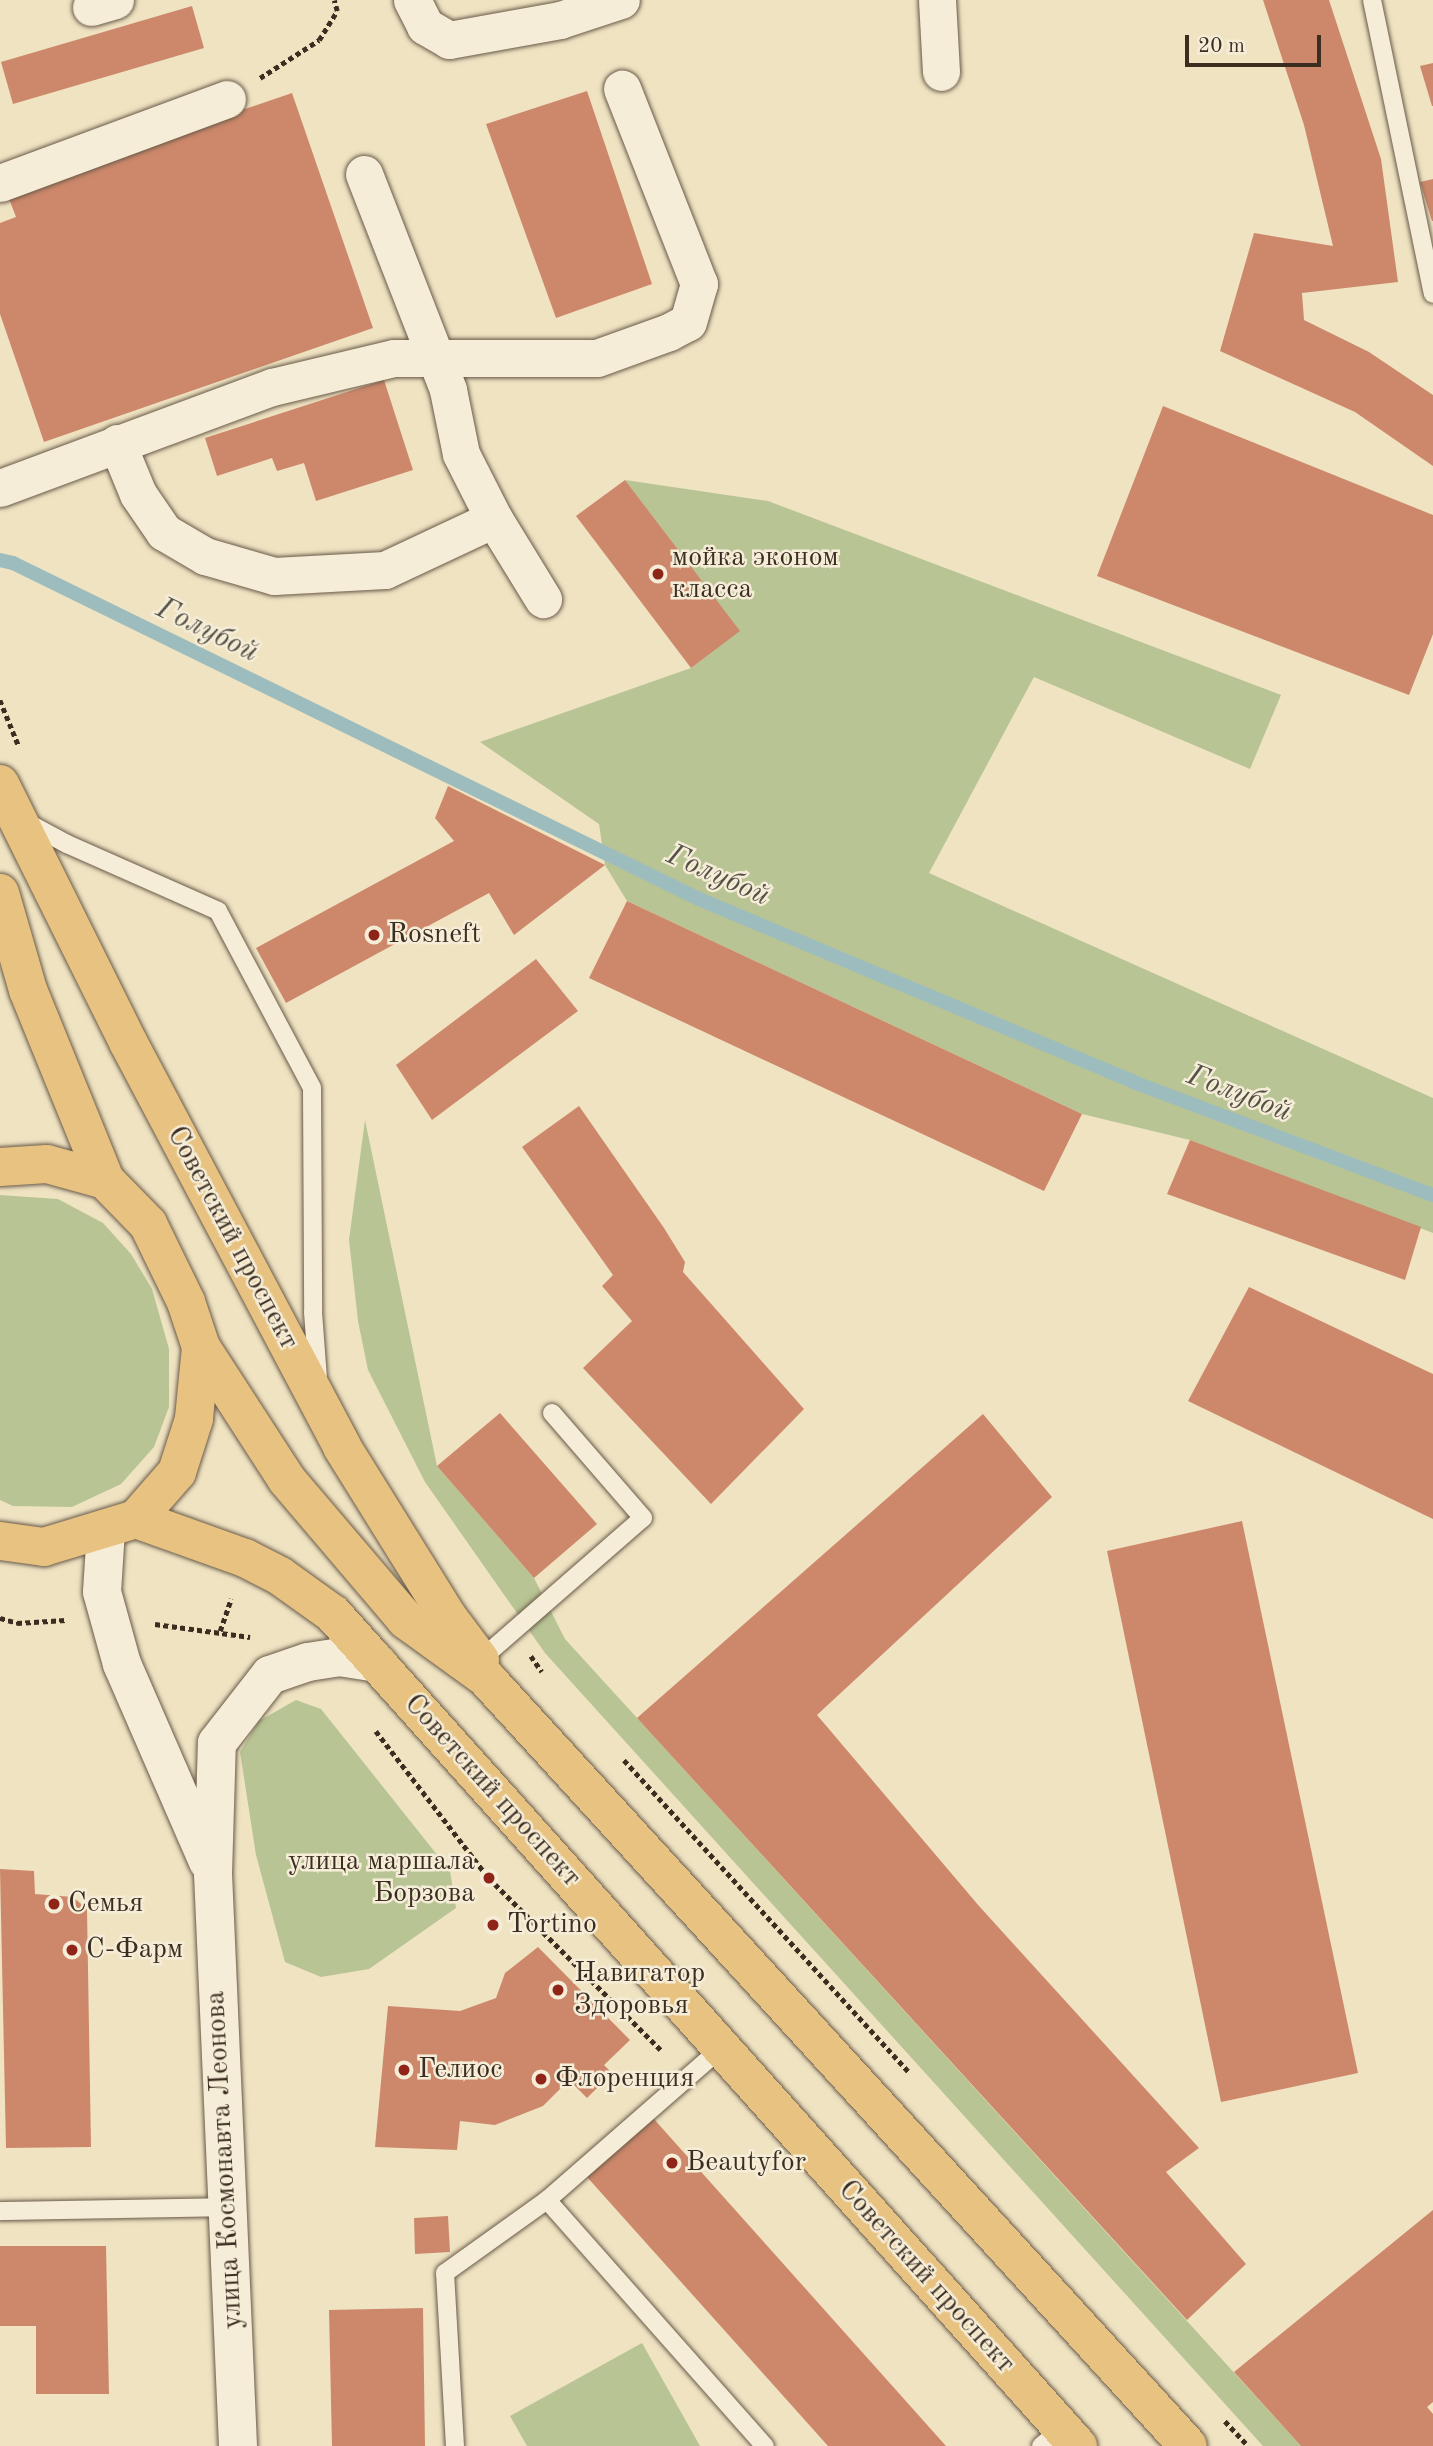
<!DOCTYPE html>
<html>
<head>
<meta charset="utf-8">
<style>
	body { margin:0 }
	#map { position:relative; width:1433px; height:2446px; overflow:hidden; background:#efe3c2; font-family:"Old Standard TT",serif }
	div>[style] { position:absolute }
	.green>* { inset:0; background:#b8c494 }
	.stream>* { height:14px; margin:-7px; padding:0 7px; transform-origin:7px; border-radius:7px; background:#9dbcbd }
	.building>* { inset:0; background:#cd886b }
	.path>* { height:4.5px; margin-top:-2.25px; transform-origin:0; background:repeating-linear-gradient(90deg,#3c2d21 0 5px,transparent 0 8.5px) }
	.roads { filter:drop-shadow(0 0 2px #695a49) drop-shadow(0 0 2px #695a49) }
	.service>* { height:18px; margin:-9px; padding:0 9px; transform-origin:9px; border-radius:9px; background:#f5edd7 }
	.minor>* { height:37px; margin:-18.5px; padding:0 18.5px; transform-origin:18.5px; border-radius:18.5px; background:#f5edd7 }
	.secondary>* { height:38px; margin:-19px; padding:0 19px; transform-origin:19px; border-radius:19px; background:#f5edd7 }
	.primary>* { height:38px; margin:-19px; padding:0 19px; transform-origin:19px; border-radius:19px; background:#e8c281 }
	.dots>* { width:19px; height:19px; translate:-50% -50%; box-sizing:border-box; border:4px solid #f5edd7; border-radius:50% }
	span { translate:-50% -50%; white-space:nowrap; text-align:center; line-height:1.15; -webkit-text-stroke:5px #f5edd7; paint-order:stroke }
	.poi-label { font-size:28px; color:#3c2d21 }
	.left { translate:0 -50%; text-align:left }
	.right { translate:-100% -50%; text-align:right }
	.street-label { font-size:28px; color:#3c2d21 }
	.water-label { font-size:30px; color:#545148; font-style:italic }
	.scale { position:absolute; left:1185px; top:35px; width:136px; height:32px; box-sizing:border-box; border:4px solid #3c2d21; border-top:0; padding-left:9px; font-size:21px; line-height:24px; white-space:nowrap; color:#3c2d21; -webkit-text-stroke:5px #f5edd7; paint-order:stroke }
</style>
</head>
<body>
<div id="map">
	<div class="green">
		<div style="clip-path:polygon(625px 480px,768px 501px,1281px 695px,1250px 769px,1034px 677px,929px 873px,1433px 1098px,1433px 1233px,1190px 1140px,1082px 1114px,627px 901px,605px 865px,599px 824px,480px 742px,691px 668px,739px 631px)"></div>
		<div style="clip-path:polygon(365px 1120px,437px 1466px,534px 1578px,565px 1639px,1301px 2446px,1263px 2446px,545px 1653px,425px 1482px,368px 1370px,358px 1321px,349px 1240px)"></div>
		<div style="clip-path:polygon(0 1195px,58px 1199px,103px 1223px,131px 1254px,152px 1289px,169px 1349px,169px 1407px,154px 1447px,121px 1484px,72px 1507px,13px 1506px,0 1500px)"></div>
		<div style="clip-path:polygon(296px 1700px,321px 1709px,450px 1871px,456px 1908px,369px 1969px,321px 1977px,285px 1962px,256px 1855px,240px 1752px,259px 1721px)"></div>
		<div style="clip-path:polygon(642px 2343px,700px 2446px,527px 2446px,510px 2416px)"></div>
	</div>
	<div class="stream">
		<div style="left:0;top:560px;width:13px;rotate:13deg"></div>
		<div style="left:13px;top:563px;width:764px;rotate:26.1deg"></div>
		<div style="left:699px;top:899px;width:474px;rotate:22.8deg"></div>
		<div style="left:1136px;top:1083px;width:317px;rotate:20.7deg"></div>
	</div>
	<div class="building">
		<div style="clip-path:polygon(1263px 0,1329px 0,1381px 159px,1398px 282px,1302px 293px,1304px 320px,1369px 352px,1433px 395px,1433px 466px,1355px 412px,1220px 351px,1254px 233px,1333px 246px,1304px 125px)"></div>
		<div style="clip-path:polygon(192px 6px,204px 48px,13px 104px,1px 62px)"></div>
		<div style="clip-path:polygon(1433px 63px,1433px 106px,1432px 106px,1420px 66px)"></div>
		<div style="clip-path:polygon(587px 91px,652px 284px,556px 318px,486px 124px)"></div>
		<div style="clip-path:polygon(292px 93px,373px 328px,44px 442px,0 314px,0 223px,16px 217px,6px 191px)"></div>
		<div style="clip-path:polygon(1433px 179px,1433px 221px,1432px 221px,1420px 182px)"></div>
		<div style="clip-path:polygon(384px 380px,413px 470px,316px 501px,304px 463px,277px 471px,272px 458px,217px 476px,205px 438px)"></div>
		<div style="clip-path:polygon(1163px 406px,1433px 515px,1433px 634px,1409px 695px,1097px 576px)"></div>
		<div style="clip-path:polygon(625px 480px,740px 631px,691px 668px,576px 516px)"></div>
		<div style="clip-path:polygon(448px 786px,605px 865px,514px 935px,489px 893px,286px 1003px,256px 948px,454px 841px,435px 818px)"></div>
		<div style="clip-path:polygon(627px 901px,1082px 1114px,1044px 1191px,589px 978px)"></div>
		<div style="clip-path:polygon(536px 959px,578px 1011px,432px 1120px,396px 1065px)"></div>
		<div style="clip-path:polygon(579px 1106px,664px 1228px,685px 1262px,683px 1272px,804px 1409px,711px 1504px,583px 1368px,632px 1321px,602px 1286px,613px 1275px,522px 1147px)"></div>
		<div style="clip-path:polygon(1190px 1140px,1421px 1227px,1405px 1280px,1167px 1194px)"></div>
		<div style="clip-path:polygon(1249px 1287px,1433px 1374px,1433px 1519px,1188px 1401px)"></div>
		<div style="clip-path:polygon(500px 1413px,597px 1524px,534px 1578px,437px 1466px)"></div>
		<div style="clip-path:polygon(983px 1414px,1052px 1497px,817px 1715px,979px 1906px,1199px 2148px,1166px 2172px,1246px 2264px,1187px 2320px,637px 1718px)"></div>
		<div style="clip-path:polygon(1242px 1521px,1358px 2073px,1221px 2102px,1107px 1551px)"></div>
		<div style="clip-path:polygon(0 1869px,34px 1871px,35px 1894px,73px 1897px,87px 1909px,91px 2147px,6px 2148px)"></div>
		<div style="clip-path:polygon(538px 1947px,630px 2040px,604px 2065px,612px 2073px,587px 2098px,569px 2080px,543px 2106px,495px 2125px,460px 2121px,457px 2150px,375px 2147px,388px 2006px,460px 2011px,496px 1998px,505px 1973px)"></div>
		<div style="clip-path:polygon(653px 2118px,946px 2446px,828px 2446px,587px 2177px)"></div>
		<div style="clip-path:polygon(1433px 2210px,1433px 2402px,1427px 2407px,1433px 2414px,1433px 2446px,1301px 2446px,1234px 2372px)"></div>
		<div style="clip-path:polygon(448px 2216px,450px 2252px,415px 2254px,414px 2218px)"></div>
		<div style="clip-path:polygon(0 2246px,106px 2246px,109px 2394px,36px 2394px,36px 2326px,0 2326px)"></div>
		<div style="clip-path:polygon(423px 2308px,425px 2446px,332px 2446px,329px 2310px)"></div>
	</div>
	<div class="path">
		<div style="left:260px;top:78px;width:70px;rotate:-32.8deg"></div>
		<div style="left:319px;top:40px;width:34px;rotate:-58deg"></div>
		<div style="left:337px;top:11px;width:11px;rotate:-105deg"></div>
		<div style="left:0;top:700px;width:48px;rotate:67.8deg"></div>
		<div style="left:0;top:1618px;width:18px;rotate:16deg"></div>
		<div style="left:17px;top:1623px;width:49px;rotate:-3.5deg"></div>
		<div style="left:155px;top:1624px;width:96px;rotate:7.8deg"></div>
		<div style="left:220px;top:1631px;width:34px;rotate:-71deg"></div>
		<div style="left:531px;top:1656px;width:19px;rotate:55deg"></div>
		<div style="left:376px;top:1731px;width:185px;rotate:52.5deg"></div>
		<div style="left:489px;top:1878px;width:243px;rotate:45deg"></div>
		<div style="left:624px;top:1760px;width:423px;rotate:47.6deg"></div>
		<div style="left:1225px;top:2421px;width:34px;rotate:47deg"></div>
	</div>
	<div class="roads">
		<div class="service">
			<div style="left:1372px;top:0;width:300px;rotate:78.3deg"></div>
			<div style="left:26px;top:822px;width:47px;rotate:28.2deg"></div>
			<div style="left:67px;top:844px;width:165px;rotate:23.9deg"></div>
			<div style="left:218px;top:911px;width:200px;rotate:62deg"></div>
			<div style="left:312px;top:1088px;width:224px;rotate:89.7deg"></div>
			<div style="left:313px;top:1312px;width:66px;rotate:85.7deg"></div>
			<div style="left:480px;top:1660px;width:216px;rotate:-41.1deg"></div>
			<div style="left:643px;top:1518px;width:139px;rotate:-130.9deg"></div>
			<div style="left:547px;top:2200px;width:329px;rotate:48.5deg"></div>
			<div style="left:0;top:2211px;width:226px;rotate:-1deg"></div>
			<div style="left:455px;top:2446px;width:173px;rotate:-93.3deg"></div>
			<div style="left:445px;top:2273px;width:125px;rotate:-35.6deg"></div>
			<div style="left:547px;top:2200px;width:231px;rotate:-41.1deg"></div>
			<div style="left:1041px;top:2446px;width:27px;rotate:-39deg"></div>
		</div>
		<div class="minor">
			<div style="left:412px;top:0;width:29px;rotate:63deg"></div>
			<div style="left:425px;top:26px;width:28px;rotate:30deg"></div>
			<div style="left:449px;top:40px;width:113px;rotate:-10.2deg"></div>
			<div style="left:560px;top:20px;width:64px;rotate:-18.2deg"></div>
			<div style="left:937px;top:0;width:72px;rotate:86.8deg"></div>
			<div style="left:91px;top:7px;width:25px;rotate:-16deg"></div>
			<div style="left:364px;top:174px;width:232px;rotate:68.7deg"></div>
			<div style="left:448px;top:390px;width:65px;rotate:78.5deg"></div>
			<div style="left:461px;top:454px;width:73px;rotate:63.1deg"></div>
			<div style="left:0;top:183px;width:242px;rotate:-20.3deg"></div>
			<div style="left:117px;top:443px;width:55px;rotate:67.6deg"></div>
			<div style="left:138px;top:494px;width:46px;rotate:55.6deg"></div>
			<div style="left:164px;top:532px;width:48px;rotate:30.3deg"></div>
			<div style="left:205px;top:556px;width:72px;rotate:16.2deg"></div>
			<div style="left:274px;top:576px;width:111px;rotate:-3.1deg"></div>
			<div style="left:385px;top:570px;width:120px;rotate:-25.1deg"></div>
			<div style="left:494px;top:519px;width:94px;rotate:58.5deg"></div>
			<div style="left:0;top:488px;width:290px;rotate:-20.4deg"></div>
			<div style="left:272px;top:387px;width:125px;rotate:-13.4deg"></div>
			<div style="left:394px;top:358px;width:203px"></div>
			<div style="left:597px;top:358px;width:77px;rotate:-19.9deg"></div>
			<div style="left:669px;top:332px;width:21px;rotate:-28deg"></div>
			<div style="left:688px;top:322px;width:40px;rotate:-74deg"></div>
			<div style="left:699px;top:284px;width:210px;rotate:-111.5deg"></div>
		</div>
		<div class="secondary">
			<div style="left:106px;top:1530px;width:62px;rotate:93.7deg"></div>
			<div style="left:102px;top:1592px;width:75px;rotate:74.5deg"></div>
			<div style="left:122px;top:1664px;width:216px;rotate:66.5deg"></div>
			<div style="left:238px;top:2446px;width:573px;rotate:-92.5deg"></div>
			<div style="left:213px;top:1874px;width:131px;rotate:-88.3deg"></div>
			<div style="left:217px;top:1743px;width:86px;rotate:-52.1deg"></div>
			<div style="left:270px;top:1675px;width:40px;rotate:-18.9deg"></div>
			<div style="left:308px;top:1662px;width:31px;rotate:-9deg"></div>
			<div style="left:339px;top:1657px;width:39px;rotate:9deg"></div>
		</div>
		<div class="primary">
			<div style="left:0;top:784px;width:288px;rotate:63.6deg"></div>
			<div style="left:128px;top:1042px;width:458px;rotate:62.1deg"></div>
			<div style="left:342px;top:1447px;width:199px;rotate:58.1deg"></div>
			<div style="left:447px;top:1616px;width:55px;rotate:53.1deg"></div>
			<div style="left:0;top:893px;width:101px;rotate:73.9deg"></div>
			<div style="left:28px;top:990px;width:205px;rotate:67.9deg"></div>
			<div style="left:0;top:1167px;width:47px;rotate:-3.7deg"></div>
			<div style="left:47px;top:1164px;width:60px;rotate:15.4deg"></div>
			<div style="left:105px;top:1180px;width:62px;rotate:45.7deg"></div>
			<div style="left:148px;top:1224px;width:87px;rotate:64deg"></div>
			<div style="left:186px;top:1302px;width:47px;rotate:71.6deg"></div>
			<div style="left:201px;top:1347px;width:72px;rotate:95.6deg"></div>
			<div style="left:194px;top:1419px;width:56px;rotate:107.8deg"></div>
			<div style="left:177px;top:1472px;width:62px;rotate:131.1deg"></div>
			<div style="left:136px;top:1519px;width:96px;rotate:163.1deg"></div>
			<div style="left:44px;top:1547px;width:44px;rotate:-172.2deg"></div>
			<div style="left:201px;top:1347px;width:158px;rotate:57.1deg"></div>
			<div style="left:287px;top:1480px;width:184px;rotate:49.6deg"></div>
			<div style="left:406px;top:1620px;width:99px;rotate:35.9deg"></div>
			<div style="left:486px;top:1678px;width:1040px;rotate:47.57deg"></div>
			<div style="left:136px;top:1519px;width:116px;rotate:19.7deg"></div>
			<div style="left:245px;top:1558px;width:39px;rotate:27deg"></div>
			<div style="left:280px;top:1576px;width:65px;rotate:35.6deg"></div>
			<div style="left:333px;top:1614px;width:1117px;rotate:48.16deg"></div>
		</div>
	</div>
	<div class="dots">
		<div style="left:658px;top:574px;background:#8f2418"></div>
		<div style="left:374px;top:935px;background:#8f2418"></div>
		<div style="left:489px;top:1878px;background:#8f2418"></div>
		<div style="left:54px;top:1904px;background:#8f2418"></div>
		<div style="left:493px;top:1925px;background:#8f2418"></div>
		<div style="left:72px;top:1950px;background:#8f2418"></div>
		<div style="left:558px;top:1990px;background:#8f2418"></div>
		<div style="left:404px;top:2070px;background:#8f2418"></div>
		<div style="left:541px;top:2079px;background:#8f2418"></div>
		<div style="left:672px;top:2163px;background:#8f2418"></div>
	</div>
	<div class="poi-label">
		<span class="left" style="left:672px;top:574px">мойка эконом<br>класса</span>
		<span class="left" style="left:388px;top:935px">Rosneft</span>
		<span class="right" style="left:475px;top:1878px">улица маршала<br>Борзова</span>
		<span class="left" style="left:68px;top:1904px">Семья</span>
		<span class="left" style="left:507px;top:1925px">Tortino</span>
		<span class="left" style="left:86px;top:1950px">С-Фарм</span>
		<span class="left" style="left:574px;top:1990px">Навигатор<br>Здоровья</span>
		<span class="left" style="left:418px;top:2070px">Гелиос</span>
		<span class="left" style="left:555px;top:2079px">Флоренция</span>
		<span class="left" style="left:686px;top:2163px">Beautyfor</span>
	</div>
	<div class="street-label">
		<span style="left:232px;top:1238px;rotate:62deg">Советский проспект</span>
		<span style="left:492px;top:1791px;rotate:48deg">Советский проспект</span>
		<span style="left:225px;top:2160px;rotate:-93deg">улица Космонавта Леонова</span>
		<span style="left:926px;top:2277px;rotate:48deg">Советский проспект</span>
	</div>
	<div class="water-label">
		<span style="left:207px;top:631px;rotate:26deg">Голубой</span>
		<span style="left:718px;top:876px;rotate:24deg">Голубой</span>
		<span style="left:1239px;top:1094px;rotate:21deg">Голубой</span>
	</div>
	<div class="scale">20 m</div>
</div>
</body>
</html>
